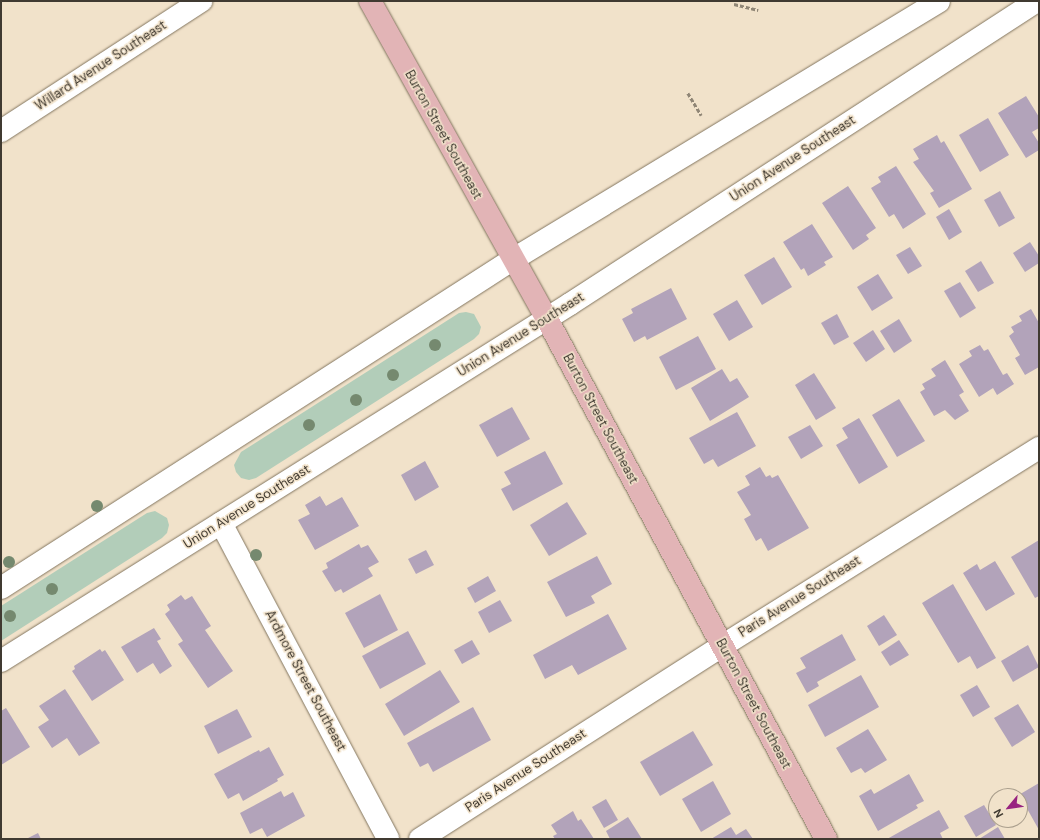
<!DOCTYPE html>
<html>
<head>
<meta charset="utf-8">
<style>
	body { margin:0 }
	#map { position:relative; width:1040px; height:840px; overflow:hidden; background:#f1e2ca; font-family:"DM Sans",sans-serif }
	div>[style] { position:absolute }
	.green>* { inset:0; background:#b2cdb9 }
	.building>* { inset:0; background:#b2a3ba }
	.path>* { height:2.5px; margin-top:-1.25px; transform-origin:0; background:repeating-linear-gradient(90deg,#908676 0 4px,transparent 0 6px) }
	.roads { filter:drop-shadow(0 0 1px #837660) drop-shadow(0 0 1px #837660) }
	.minor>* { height:22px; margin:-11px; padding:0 11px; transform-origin:11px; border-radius:11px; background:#fff }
	.major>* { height:22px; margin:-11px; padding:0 11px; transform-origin:11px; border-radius:11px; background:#e2b4b6 }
	.trees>* { width:12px; height:12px; margin:-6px; border-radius:50%; background:#75896f }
	span { translate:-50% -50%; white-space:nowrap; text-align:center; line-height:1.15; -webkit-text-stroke:3px #f1e2ca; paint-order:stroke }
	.street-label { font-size:13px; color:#403a31 }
	.frame { position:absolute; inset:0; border:2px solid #403a31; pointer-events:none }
	.north { position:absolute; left:988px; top:788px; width:40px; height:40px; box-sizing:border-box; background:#f1e2ca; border:1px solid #aa9f8d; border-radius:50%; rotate:241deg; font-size:11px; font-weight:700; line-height:16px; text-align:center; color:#403a31 }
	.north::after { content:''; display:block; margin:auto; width:14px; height:18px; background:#982480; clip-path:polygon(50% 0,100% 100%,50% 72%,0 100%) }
</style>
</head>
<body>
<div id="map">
	<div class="green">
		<div style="clip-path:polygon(466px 312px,474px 314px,481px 327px,479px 334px,474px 339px,256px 478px,249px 480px,241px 478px,236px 472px,234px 465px,241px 452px,459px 313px)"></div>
		<div style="clip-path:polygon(155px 511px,167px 518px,169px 525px,167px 533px,162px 538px,1px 641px,1px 606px,147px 513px)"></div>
	</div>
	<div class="building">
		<div style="clip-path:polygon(1026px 96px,1039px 117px,1039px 128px,1032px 132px,1039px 143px,1039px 150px,1026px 158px,998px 113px)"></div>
		<div style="clip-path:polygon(988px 118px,1009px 155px,980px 172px,959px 135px)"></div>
		<div style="clip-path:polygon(937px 135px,941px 143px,944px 141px,972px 189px,939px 208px,930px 193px,934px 191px,913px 162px,919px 159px,913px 149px)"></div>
		<div style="clip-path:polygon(896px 166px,926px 214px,903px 229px,894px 214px,889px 217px,871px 188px,881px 182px,878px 177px)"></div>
		<div style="clip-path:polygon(848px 186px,876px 228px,866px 235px,869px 239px,853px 250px,822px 203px)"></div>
		<div style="clip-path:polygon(1000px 191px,1015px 218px,999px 227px,984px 200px)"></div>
		<div style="clip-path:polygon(949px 209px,962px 232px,949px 240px,936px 217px)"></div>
		<div style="clip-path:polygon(812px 224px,833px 257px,824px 262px,826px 265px,808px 276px,804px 268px,801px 270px,783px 242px)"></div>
		<div style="clip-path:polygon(1030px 242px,1039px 256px,1039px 263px,1025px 272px,1013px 253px)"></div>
		<div style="clip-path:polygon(910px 247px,922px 266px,908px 274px,896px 255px)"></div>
		<div style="clip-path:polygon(774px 257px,792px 287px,762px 305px,744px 275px)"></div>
		<div style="clip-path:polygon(981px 261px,994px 283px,978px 292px,965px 271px)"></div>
		<div style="clip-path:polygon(878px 274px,893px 298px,872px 311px,857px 287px)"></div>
		<div style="clip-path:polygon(960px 282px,976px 308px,960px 318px,944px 291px)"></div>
		<div style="clip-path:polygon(671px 288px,687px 319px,647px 340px,645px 336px,634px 342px,622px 319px,633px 313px,631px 309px)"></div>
		<div style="clip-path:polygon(737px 300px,753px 327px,729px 341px,713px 314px)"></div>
		<div style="clip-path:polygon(1031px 309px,1039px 323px,1039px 367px,1025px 375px,1015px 358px,1020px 355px,1009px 336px,1014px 332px,1011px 327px,1022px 321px,1019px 316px)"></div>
		<div style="clip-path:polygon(837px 314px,849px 337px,834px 345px,821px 323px)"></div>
		<div style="clip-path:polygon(899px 319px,912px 341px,894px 353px,880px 331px)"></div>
		<div style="clip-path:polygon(873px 330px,885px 349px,866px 362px,853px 343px)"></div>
		<div style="clip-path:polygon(698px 336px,716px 369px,676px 390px,659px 357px)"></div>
		<div style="clip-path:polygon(980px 345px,984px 351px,988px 349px,1003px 375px,1007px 373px,1014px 384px,997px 395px,993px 388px,979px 397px,959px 364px,972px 356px,969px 351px)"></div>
		<div style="clip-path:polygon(945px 360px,964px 392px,959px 395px,969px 411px,955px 420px,945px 410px,934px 416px,920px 392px,925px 389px,922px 384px,936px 376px,931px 369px)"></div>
		<div style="clip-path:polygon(722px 369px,730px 382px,737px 378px,749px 397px,710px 421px,691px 388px)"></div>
		<div style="clip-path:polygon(814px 373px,836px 408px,816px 420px,795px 385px)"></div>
		<div style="clip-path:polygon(899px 399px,925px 441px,897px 457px,872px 415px)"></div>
		<div style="clip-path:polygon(512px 407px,530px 439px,497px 457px,479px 425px)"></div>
		<div style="clip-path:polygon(737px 412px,756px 446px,718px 467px,713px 459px,704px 464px,689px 438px)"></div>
		<div style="clip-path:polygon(859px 418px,888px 467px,859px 484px,836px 445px,848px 438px,842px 428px)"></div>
		<div style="clip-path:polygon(810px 425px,823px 446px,801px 459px,788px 437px)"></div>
		<div style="clip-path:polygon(545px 451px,563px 484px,513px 511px,501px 489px,511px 484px,504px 472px)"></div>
		<div style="clip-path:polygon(425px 461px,439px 487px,415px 501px,401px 475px)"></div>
		<div style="clip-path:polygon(760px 467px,766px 477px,770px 475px,772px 478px,778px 475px,809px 528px,768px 551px,761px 538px,756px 541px,744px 519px,751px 515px,737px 492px,750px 485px,745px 476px)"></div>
		<div style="clip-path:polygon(320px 496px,326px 506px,342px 497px,359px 526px,315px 550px,298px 520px,310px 514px,305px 505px)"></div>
		<div style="clip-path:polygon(567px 502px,587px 534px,549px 556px,530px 525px)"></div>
		<div style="clip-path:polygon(1039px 540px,1039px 596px,1035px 598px,1011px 557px)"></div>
		<div style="clip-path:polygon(359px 544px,361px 548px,368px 545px,379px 562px,368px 568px,373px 576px,343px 593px,341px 589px,335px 592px,322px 571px,328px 568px,326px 563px)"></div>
		<div style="clip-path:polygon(426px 550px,434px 565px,416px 574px,408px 559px)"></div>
		<div style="clip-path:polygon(597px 556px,612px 584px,591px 596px,595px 603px,566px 617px,547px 582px)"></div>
		<div style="clip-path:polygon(995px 561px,1015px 594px,986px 611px,963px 573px,977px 564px,980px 570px)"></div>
		<div style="clip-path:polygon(488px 576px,496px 591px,475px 603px,467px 588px)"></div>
		<div style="clip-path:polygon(953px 584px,996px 658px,977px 669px,970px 656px,958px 663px,922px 603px)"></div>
		<div style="clip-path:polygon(380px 594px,398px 630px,364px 648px,345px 613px)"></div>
		<div style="clip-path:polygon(181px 595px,185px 600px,192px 596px,211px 626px,205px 630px,233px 671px,208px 688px,178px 644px,183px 641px,165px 614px,170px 610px,167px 605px)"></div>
		<div style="clip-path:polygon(500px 600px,512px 621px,489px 633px,478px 612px)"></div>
		<div style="clip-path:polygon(608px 614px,627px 649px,578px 675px,572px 665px,545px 679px,533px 655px)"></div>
		<div style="clip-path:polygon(884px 615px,897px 635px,879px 646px,867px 626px)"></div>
		<div style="clip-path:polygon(154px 628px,161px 639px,157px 641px,172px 666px,160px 674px,153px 663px,137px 673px,121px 647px)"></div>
		<div style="clip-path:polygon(408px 631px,426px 664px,380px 689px,362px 656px)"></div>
		<div style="clip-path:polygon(842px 634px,856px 660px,817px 682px,819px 686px,807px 693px,796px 673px,806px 668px,800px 658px)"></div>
		<div style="clip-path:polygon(472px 640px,480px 654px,462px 664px,454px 650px)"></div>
		<div style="clip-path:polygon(899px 640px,909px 655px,890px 666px,881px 652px)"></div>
		<div style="clip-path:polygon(1028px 645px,1039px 667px,1013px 682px,1001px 661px)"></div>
		<div style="clip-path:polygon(100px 649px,102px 652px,105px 650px,124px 680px,92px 701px,72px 671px,75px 669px,74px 666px)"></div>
		<div style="clip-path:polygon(440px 670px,460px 702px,404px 736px,385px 704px)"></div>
		<div style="clip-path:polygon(861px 675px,879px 707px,825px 737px,808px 705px)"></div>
		<div style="clip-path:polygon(977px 685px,990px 707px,973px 717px,960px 695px)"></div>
		<div style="clip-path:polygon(65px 689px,100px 743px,79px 756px,67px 738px,52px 748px,38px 727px,49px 720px,39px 706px)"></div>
		<div style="clip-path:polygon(1018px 704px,1035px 732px,1012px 747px,994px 718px)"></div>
		<div style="clip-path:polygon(473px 707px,491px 740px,433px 772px,428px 763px,420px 767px,407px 743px)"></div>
		<div style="clip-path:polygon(6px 708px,30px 747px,1px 765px,1px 711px)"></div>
		<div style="clip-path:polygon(237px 709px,252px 737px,218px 754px,204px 726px)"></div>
		<div style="clip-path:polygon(868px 729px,887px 760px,865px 773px,861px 768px,851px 773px,836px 748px)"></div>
		<div style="clip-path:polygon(693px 731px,713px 765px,660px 796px,640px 762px)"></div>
		<div style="clip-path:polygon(269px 747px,284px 775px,277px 779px,278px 781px,243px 801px,239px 793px,228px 799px,214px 774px,259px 750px,260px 752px)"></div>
		<div style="clip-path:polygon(909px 774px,924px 801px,916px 805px,918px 808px,878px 831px,859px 796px,871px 789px,874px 794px)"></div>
		<div style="clip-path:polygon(713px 781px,731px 814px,701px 832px,682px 799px)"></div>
		<div style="clip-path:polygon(1039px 783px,1039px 830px,1020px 796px,1017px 796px)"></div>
		<div style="clip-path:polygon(281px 791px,284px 797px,293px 792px,305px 816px,267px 837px,262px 828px,250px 834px,240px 813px)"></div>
		<div style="clip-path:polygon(606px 799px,618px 820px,604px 828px,592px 807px)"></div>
		<div style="clip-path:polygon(984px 805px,996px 825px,976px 837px,964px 816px)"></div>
		<div style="clip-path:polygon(939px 810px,949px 828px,940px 833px,943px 839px,887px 839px)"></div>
		<div style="clip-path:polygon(573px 811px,578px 821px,581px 819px,594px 839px,555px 839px,553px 836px,557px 834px,551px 825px)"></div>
		<div style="clip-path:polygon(628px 817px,642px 839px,610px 839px,606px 831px)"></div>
		<div style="clip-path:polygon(731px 827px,736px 835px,746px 829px,753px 839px,711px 839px)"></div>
		<div style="clip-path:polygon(998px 827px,1005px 839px,979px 839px)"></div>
		<div style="clip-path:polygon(38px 833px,41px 839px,26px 839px)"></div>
	</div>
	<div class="path">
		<div style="left:734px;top:4px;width:25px;rotate:14deg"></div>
		<div style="left:688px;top:93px;width:26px;rotate:59deg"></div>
	</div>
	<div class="roads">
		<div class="minor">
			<div style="left:1px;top:131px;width:239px;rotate:-33deg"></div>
			<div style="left:221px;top:523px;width:357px;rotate:62.1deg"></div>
			<div style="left:1px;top:588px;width:607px;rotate:-32.7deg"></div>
			<div style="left:512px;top:260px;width:499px;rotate:-31.2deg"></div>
			<div style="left:1px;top:661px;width:672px;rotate:-32.1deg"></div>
			<div style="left:570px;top:304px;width:557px;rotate:-32.98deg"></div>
			<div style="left:420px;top:839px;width:358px;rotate:-32.6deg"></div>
			<div style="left:722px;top:646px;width:374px;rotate:-32deg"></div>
		</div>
		<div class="major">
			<div style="left:370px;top:1px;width:364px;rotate:60.9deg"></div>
			<div style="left:547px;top:319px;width:590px;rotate:61.78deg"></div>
		</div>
	</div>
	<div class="trees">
		<div style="left:435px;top:345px"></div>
		<div style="left:393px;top:375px"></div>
		<div style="left:356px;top:400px"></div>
		<div style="left:309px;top:425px"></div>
		<div style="left:97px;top:506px"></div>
		<div style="left:256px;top:555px"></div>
		<div style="left:9px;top:562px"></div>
		<div style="left:52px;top:589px"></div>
		<div style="left:10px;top:616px"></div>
	</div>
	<div class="street-label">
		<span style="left:101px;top:66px;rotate:-33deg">Willard Avenue Southeast</span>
		<span style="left:443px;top:135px;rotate:61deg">Burton Street Southeast</span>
		<span style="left:793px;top:159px;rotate:-33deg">Union Avenue Southeast</span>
		<span style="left:521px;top:335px;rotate:-32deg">Union Avenue Southeast</span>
		<span style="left:600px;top:419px;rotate:62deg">Burton Street Southeast</span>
		<span style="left:247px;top:507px;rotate:-32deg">Union Avenue Southeast</span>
		<span style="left:800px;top:597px;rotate:-32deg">Paris Avenue Southeast</span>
		<span style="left:305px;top:681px;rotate:62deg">Ardmore Street Southeast</span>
		<span style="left:753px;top:704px;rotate:62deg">Burton Street Southeast</span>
		<span style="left:526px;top:771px;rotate:-33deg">Paris Avenue Southeast</span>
	</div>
	<div class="frame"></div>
	<div class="north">N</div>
</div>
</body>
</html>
